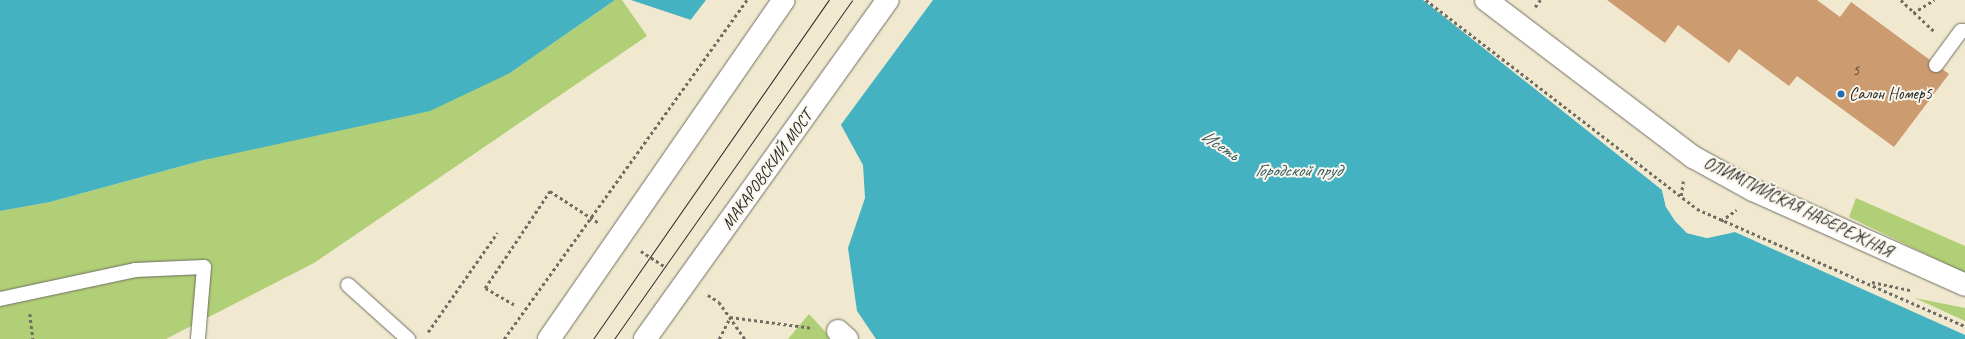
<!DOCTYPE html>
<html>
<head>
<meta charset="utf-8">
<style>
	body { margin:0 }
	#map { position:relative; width:1965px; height:339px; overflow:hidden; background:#f1e9cf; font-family:Caveat,sans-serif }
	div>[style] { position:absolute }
	.green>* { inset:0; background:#b1cf76 }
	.water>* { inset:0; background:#45b2c2 }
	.pier>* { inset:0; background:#f1e9cf }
	.building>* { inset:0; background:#cc9b6f }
	.path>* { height:2.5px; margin-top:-1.25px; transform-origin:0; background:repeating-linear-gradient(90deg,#706e64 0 3px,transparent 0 6px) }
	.roads { filter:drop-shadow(0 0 1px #706e64) drop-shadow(0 0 1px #706e64) }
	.lane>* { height:14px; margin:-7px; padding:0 7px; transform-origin:7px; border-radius:7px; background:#fff }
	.street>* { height:22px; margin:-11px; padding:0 11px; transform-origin:11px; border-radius:11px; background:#fff }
	.tram>* { height:1px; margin:-0.5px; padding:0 0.5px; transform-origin:0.5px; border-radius:0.5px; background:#2b2b2b }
	.path-bridge>* { height:2.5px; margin-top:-1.25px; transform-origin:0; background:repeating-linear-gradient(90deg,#706e64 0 3px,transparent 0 6px) }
	.bridges { filter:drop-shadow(0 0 1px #706e64) drop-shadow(0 0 1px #706e64) }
	.primary-bridge>* { height:22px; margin:-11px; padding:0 11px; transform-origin:11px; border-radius:11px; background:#fff }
	.dots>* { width:11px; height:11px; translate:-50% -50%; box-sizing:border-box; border:2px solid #fbf7ec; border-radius:50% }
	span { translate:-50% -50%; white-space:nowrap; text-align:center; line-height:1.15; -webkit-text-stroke:4px #fbf7ec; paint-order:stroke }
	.number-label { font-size:15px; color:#53473c }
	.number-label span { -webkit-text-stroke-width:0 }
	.poi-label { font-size:17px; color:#2b2b2b }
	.left { translate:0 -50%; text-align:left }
	.street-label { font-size:17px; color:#2b2b2b }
	.water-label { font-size:18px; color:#345a60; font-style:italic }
</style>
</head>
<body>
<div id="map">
	<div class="green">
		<div style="clip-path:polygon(615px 0,622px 0,647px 36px,314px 263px,166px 339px,0 339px,0 211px,50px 202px,204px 160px,510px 73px)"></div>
		<div style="clip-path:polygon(1856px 198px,1965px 246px,1965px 273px,1849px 217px)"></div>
		<div style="clip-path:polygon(1915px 298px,1965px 308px,1965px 321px)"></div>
		<div style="clip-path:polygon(809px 314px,832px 339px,788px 339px)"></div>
	</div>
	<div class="water">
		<div style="clip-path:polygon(0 0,615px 0,510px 73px,430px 111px,204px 160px,50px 202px,0 211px)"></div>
		<div style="clip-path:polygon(631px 0,1423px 0,1662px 190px,1666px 207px,1687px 233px,1707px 238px,1735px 232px,1965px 335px,1965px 339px,876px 339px,857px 311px,848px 248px,865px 198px,863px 165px,841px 125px,691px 20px)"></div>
	</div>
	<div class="pier">
		<div style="clip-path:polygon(706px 0,933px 0,840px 126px,689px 22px)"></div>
		<div style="clip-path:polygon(1662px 190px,1676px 219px,1688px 231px,1707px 236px,1735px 232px,1707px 238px,1687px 233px,1675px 221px,1666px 207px)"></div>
	</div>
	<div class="building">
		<div style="clip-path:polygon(1607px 0,1817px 0,1840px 17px,1851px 2px,1949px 74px,1894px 147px,1797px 76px,1789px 86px,1739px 49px,1729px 63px,1678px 25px,1665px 43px)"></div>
	</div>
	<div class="path">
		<div style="left:1426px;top:0;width:342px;rotate:37.6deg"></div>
		<div style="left:1697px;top:209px;width:292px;rotate:23.6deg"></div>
		<div style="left:1901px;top:0;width:47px;rotate:43.3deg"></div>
		<div style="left:1535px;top:7px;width:9px;rotate:-54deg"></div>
		<div style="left:1913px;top:13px;width:25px;rotate:-32deg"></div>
		<div style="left:1681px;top:196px;width:15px;rotate:-82deg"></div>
		<div style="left:1721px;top:221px;width:19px;rotate:-36deg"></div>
		<div style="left:641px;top:251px;width:30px;rotate:33deg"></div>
		<div style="left:1872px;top:282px;width:39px;rotate:12deg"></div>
		<div style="left:708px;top:295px;width:13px;rotate:32deg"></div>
		<div style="left:719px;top:302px;width:45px;rotate:54.9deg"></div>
		<div style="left:514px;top:305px;width:34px;rotate:-150deg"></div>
		<div style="left:485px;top:288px;width:117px;rotate:-56.2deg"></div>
		<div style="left:550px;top:191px;width:59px;rotate:33.1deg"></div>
		<div style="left:30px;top:314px;width:25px;rotate:83deg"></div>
		<div style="left:428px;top:332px;width:121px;rotate:-55.1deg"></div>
		<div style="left:719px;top:339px;width:25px;rotate:-63deg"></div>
		<div style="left:730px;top:317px;width:84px;rotate:7.5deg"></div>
	</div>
	<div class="roads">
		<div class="lane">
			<div style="left:1936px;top:65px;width:42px;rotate:-53.7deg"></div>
			<div style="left:1961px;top:31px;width:4px"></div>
			<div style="left:348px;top:285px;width:81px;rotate:42deg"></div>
			<div style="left:0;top:299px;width:138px;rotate:-12.1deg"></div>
			<div style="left:135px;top:270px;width:69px;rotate:-2.5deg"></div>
			<div style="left:204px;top:267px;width:72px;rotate:94.8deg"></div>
		</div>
		<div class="street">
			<div style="left:1486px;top:0;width:260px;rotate:37.2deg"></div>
			<div style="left:1693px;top:157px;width:68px;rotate:28.8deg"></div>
			<div style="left:1753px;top:190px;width:232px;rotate:24.1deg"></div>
			<div style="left:838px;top:331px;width:12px;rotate:42deg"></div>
		</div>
	</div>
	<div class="tram">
		<div style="left:593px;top:339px;width:413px;rotate:-55.2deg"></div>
		<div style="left:614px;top:339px;width:414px;rotate:-54.9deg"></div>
	</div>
	<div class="path-bridge">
		<div style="left:504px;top:339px;width:417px;rotate:-54.4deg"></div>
	</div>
	<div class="bridges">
		<div class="primary-bridge">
			<div style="left:549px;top:339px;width:412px;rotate:-55.3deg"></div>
			<div style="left:645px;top:339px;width:417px;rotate:-54.4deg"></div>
		</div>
	</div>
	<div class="dots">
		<div style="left:1841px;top:94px;background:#1f6fb2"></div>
	</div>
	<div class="number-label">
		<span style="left:1856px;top:71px">5</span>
	</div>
	<div class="poi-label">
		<span class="left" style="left:1849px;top:94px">Салон Номер5</span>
	</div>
	<div class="street-label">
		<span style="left:767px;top:170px;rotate:-54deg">МАКАРОВСКИЙ МОСТ</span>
		<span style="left:1798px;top:207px;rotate:26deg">ОЛИМПИЙСКАЯ НАБЕРЕЖНАЯ</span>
	</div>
	<div class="water-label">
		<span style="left:1220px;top:145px;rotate:33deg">Исеть</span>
		<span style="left:1298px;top:170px">Городской пруд</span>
	</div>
</div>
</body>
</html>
